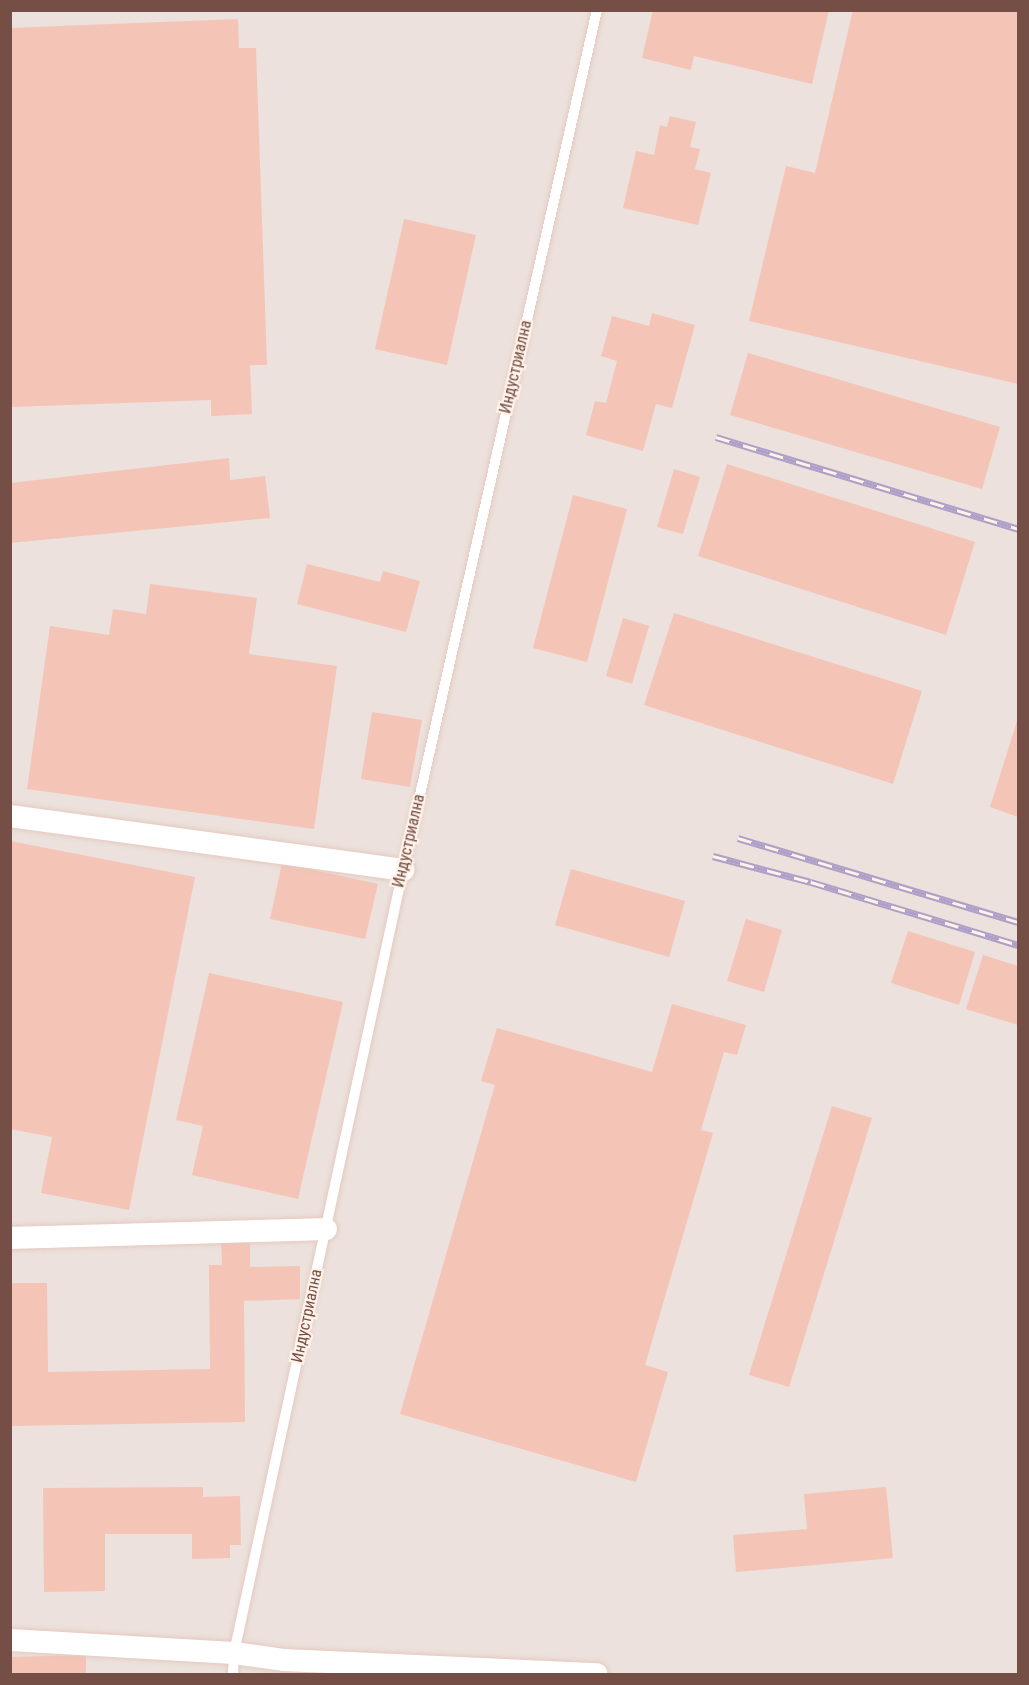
<!DOCTYPE html>
<html>
<head>
<meta charset="utf-8">
<style>
	body { margin:0 }
	#map { position:relative; width:1029px; height:1685px; overflow:hidden; background:#fdede0; font-family:"Roboto Condensed",sans-serif }
	div>[style] { position:absolute }
	.industrial>* { inset:0; background:#ece1dc }
	.building>* { inset:0; background:#f4c4b7 }
	.roads { filter:drop-shadow(0 0 2px #e4c9bf) drop-shadow(0 0 2px #e4c9bf) }
	.service>* { height:10px; margin:-5px; padding:0 5px; transform-origin:5px; border-radius:5px; background:#fff }
	.minor>* { height:22px; margin:-11px; padding:0 11px; transform-origin:11px; border-radius:11px; background:#fff }
	.rail>* { height:7px; margin-top:-3.5px; transform-origin:0; background:repeating-linear-gradient(90deg,#fff2e8 0 14px,#ad9fc7 0 28px); box-sizing:border-box; border-block:2px solid #ad9fc7 }
	span { translate:-50% -50%; white-space:nowrap; text-align:center; line-height:1.15; -webkit-text-stroke:4.5px #fff2e8; paint-order:stroke }
	.street-label { font-size:16px; color:#754e46 }
	.frame { position:absolute; inset:0; border:12px solid #754e46; pointer-events:none }
</style>
</head>
<body>
<div id="map">
	<div class="industrial">
		<div style="clip-path:polygon(11px 11px,1018px 11px,1018px 1674px,11px 1674px)"></div>
	</div>
	<div class="building">
		<div style="clip-path:polygon(653px 10px,829px 10px,812px 84px,694px 56px,691px 70px,642px 58px)"></div>
		<div style="clip-path:polygon(853px 10px,1018px 10px,1018px 384px,749px 321px,786px 166px,815px 173px)"></div>
		<div style="clip-path:polygon(238px 19px,239px 48px,256px 48px,267px 365px,250px 365px,252px 414px,211px 416px,211px 400px,10px 407px,10px 28px)"></div>
		<div style="clip-path:polygon(670px 116px,696px 122px,690px 147px,700px 149px,695px 169px,711px 173px,698px 225px,623px 208px,636px 151px,654px 155px,660px 125px,667px 127px)"></div>
		<div style="clip-path:polygon(404px 219px,476px 235px,447px 365px,375px 349px)"></div>
		<div style="clip-path:polygon(652px 313px,695px 325px,672px 408px,656px 404px,643px 451px,586px 435px,595px 401px,606px 403px,617px 361px,601px 356px,612px 316px,649px 326px)"></div>
		<div style="clip-path:polygon(748px 353px,1000px 427px,982px 489px,730px 415px)"></div>
		<div style="clip-path:polygon(229px 458px,230px 480px,265px 476px,270px 518px,10px 543px,10px 483px)"></div>
		<div style="clip-path:polygon(727px 464px,975px 542px,946px 635px,698px 556px)"></div>
		<div style="clip-path:polygon(674px 469px,700px 477px,683px 534px,657px 527px)"></div>
		<div style="clip-path:polygon(573px 495px,627px 509px,587px 662px,533px 648px)"></div>
		<div style="clip-path:polygon(307px 564px,380px 582px,383px 571px,420px 581px,406px 632px,297px 604px)"></div>
		<div style="clip-path:polygon(150px 584px,257px 598px,249px 654px,337px 666px,314px 829px,27px 789px,50px 626px,109px 635px,113px 609px,146px 614px)"></div>
		<div style="clip-path:polygon(674px 613px,922px 691px,893px 784px,644px 705px)"></div>
		<div style="clip-path:polygon(623px 618px,649px 626px,632px 684px,606px 676px)"></div>
		<div style="clip-path:polygon(372px 712px,422px 720px,410px 787px,361px 779px)"></div>
		<div style="clip-path:polygon(1018px 718px,1018px 817px,990px 807px)"></div>
		<div style="clip-path:polygon(10px 841px,195px 877px,129px 1210px,41px 1193px,52px 1137px,10px 1129px)"></div>
		<div style="clip-path:polygon(282px 863px,378px 884px,365px 939px,270px 919px)"></div>
		<div style="clip-path:polygon(571px 869px,685px 901px,669px 957px,555px 925px)"></div>
		<div style="clip-path:polygon(746px 919px,782px 930px,764px 992px,727px 981px)"></div>
		<div style="clip-path:polygon(908px 931px,975px 952px,959px 1005px,891px 983px)"></div>
		<div style="clip-path:polygon(983px 955px,1018px 966px,1018px 1025px,966px 1009px)"></div>
		<div style="clip-path:polygon(209px 973px,343px 1002px,298px 1199px,192px 1175px,203px 1126px,176px 1120px)"></div>
		<div style="clip-path:polygon(672px 1004px,746px 1025px,737px 1055px,724px 1052px,701px 1130px,713px 1133px,645px 1365px,668px 1372px,636px 1482px,400px 1414px,495px 1085px,481px 1081px,497px 1028px,652px 1072px)"></div>
		<div style="clip-path:polygon(832px 1106px,872px 1118px,789px 1387px,749px 1375px)"></div>
		<div style="clip-path:polygon(250px 1238px,250px 1267px,300px 1266px,300px 1299px,244px 1301px,245px 1422px,12px 1426px,10px 1283px,47px 1283px,48px 1372px,210px 1369px,209px 1265px,222px 1265px,221px 1239px)"></div>
		<div style="clip-path:polygon(203px 1487px,203px 1497px,240px 1496px,241px 1545px,230px 1545px,230px 1558px,192px 1559px,192px 1534px,105px 1534px,105px 1591px,44px 1592px,43px 1488px)"></div>
		<div style="clip-path:polygon(886px 1487px,893px 1558px,736px 1572px,733px 1535px,807px 1529px,804px 1494px)"></div>
		<div style="clip-path:polygon(86px 1655px,86px 1674px,10px 1674px,10px 1657px)"></div>
	</div>
	<div class="roads">
		<div class="service">
			<div style="left:233px;top:1674px;width:21px;rotate:-87deg"></div>
			<div style="left:234px;top:1653px;width:801px;rotate:-77.82deg"></div>
			<div style="left:403px;top:870px;width:882px;rotate:-77.29deg"></div>
		</div>
		<div class="minor">
			<div style="left:10px;top:816px;width:397px;rotate:7.8deg"></div>
			<div style="left:10px;top:1238px;width:316px;rotate:-1.6deg"></div>
			<div style="left:10px;top:1640px;width:224px;rotate:3.3deg"></div>
			<div style="left:234px;top:1653px;width:50px;rotate:8deg"></div>
			<div style="left:284px;top:1660px;width:313px;rotate:2.6deg"></div>
		</div>
	</div>
	<div class="rail">
		<div style="left:716px;top:437px;width:316px;rotate:16.9deg"></div>
		<div style="left:738px;top:838px;width:292px;rotate:16.7deg"></div>
		<div style="left:713px;top:856px;width:101px;rotate:14.9deg"></div>
		<div style="left:811px;top:882px;width:216px;rotate:16.9deg"></div>
	</div>
	<div class="street-label">
		<span style="left:516px;top:367px;rotate:-77deg">Индустриална</span>
		<span style="left:409px;top:841px;rotate:-77deg">Индустриална</span>
		<span style="left:307px;top:1316px;rotate:-78deg">Индустриална</span>
	</div>
	<div class="frame"></div>
</div>
</body>
</html>
